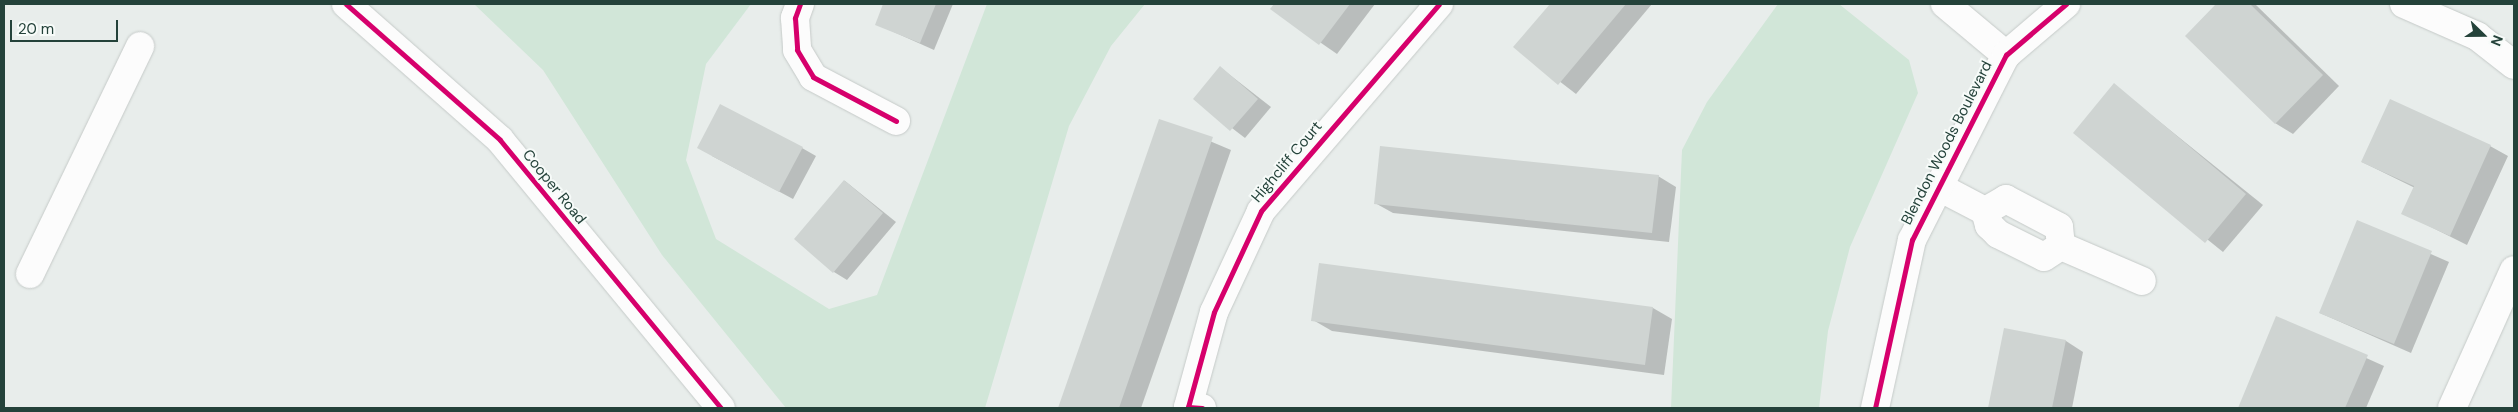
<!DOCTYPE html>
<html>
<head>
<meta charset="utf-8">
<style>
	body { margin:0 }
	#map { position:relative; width:2518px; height:412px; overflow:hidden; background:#e8edeb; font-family:"DM Sans",sans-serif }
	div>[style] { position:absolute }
	.green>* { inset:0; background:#d1e6d8 }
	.shadow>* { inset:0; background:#0003 }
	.building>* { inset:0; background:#cfd4d2 }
	.roads { filter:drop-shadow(0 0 1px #c5cac8) drop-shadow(0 0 1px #c5cac8) }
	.minor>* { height:28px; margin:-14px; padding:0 14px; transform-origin:14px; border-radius:14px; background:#fcfcfc }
	.cycleway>* { height:5px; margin:-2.5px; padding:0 2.5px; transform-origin:2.5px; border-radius:2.5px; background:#d6006c }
	span { translate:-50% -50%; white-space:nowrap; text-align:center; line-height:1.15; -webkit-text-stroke:4px #f7fbf9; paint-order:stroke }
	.street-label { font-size:15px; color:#24423a }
	.frame { position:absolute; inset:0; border:5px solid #24423a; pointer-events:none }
	.north { position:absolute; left:2458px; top:10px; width:50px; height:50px; -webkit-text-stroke:4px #f7fbf9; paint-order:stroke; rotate:112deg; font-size:14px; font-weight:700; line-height:20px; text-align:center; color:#24423a }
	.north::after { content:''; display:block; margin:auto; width:18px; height:22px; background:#24423a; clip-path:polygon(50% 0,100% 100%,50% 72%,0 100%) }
	.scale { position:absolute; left:10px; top:20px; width:108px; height:22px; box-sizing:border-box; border:2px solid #24423a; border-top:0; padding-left:6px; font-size:15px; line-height:18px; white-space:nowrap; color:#24423a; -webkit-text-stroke:4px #f7fbf9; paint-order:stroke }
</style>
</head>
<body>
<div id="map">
	<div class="green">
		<div style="clip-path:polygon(474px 4px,751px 4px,706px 64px,686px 160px,716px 239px,829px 309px,877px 295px,987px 4px,1145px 4px,1111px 46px,1069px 126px,985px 408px,786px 408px,662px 255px,543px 70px)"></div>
		<div style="clip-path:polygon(1778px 4px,1839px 4px,1909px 60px,1918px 93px,1850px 247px,1828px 331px,1819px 408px,1671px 408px,1682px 150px,1707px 102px)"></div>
	</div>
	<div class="shadow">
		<div style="clip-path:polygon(885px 4px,953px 4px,934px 50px,876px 24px)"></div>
		<div style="clip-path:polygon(1275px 4px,1375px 4px,1337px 54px,1272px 9px)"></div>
		<div style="clip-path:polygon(1551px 4px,1652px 4px,1576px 94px,1515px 47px)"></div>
		<div style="clip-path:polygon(2217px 4px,2255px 4px,2339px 86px,2293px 134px,2275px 123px,2186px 36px)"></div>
		<div style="clip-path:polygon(1221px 68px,1271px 107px,1245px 138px,1194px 99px)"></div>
		<div style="clip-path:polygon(2114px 85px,2263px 205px,2223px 252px,2075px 133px)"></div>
		<div style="clip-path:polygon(1160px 120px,1231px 150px,1141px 408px,1059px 408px)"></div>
		<div style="clip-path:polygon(2490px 146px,2508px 156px,2467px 245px,2403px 213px,2415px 188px,2362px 162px)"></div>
		<div style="clip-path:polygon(802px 148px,816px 156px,793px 199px,712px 156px)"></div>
		<div style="clip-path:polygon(1658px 176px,1676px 187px,1669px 242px,1393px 213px,1375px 203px)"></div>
		<div style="clip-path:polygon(845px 181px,896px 222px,847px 280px,834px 272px)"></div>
		<div style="clip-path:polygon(2358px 222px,2449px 262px,2411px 353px,2320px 313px)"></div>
		<div style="clip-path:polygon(1653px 308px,1672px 319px,1664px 375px,1332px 331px,1313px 320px)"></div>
		<div style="clip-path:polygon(2277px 318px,2384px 366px,2366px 408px,2239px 408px)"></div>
		<div style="clip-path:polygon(2005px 329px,2066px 341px,2083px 352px,2072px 408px,1989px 408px)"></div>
	</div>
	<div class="building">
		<div style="clip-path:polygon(883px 4px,936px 4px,920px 43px,875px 25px)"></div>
		<div style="clip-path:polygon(1274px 4px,1350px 4px,1319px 45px,1270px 9px)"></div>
		<div style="clip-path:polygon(1550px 4px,1626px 4px,1558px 85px,1513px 47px)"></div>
		<div style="clip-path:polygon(2216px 4px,2250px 4px,2323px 75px,2275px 124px,2185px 36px)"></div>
		<div style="clip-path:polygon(1220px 66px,1258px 99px,1230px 131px,1193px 99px)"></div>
		<div style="clip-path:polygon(2114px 83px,2246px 194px,2205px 243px,2073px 133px)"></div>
		<div style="clip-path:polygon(2390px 99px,2491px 145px,2450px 236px,2401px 214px,2414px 186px,2361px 162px)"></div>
		<div style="clip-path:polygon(720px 104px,803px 147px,779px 192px,697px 148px)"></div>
		<div style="clip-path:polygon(1159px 119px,1213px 137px,1119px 408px,1058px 408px)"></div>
		<div style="clip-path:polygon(1380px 146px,1659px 175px,1652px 233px,1374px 204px)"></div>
		<div style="clip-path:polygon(844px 180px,883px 213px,833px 273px,794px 239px)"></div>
		<div style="clip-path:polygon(2357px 220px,2432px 251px,2394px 344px,2319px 313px)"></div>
		<div style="clip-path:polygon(1319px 263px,1653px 307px,1645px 365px,1311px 321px)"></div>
		<div style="clip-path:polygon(2276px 316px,2368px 355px,2345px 408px,2238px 408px)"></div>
		<div style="clip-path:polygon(2004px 328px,2066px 340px,2052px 408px,1988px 408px)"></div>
	</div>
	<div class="roads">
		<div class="minor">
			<div style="left:346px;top:4px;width:205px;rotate:41.4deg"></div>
			<div style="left:500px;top:140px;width:347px;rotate:50.5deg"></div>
			<div style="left:800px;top:4px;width:15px;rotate:110deg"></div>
			<div style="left:795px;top:18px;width:32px;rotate:86deg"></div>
			<div style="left:797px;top:50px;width:31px;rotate:59deg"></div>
			<div style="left:813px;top:77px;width:94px;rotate:27.9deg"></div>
			<div style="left:1945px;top:4px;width:80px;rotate:39.9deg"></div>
			<div style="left:2404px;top:4px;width:80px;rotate:23.7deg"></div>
			<div style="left:2477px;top:36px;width:47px;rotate:38.1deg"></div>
			<div style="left:1939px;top:187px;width:52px;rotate:27.6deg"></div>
			<div style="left:1985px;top:211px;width:15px;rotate:74deg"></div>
			<div style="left:1989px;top:225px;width:13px;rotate:45deg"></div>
			<div style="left:1998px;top:234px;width:51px;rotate:26.6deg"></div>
			<div style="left:2044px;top:257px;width:20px;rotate:-33deg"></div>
			<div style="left:2061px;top:246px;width:19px;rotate:-96deg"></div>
			<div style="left:2059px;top:227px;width:60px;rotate:-152.2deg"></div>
			<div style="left:2006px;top:199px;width:24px;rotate:150deg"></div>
			<div style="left:2061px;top:246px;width:88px;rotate:23.4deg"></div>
			<div style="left:30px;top:274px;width:253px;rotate:-64.2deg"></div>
			<div style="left:1202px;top:408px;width:14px;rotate:-176deg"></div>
			<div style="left:1188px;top:407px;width:98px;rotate:-74.7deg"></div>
			<div style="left:1214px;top:312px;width:111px;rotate:-65deg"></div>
			<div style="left:1261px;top:211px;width:273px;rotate:-49.3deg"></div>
			<div style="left:1875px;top:408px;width:172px;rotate:-77.6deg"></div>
			<div style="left:1912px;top:240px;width:208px;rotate:-63.1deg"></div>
			<div style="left:2006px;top:55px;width:79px;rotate:-40.4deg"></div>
			<div style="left:2452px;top:408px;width:151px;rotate:-65.8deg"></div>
		</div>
	</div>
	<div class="cycleway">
		<div style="left:346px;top:4px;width:205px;rotate:41.4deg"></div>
		<div style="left:500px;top:140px;width:347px;rotate:50.5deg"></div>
		<div style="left:800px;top:4px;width:15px;rotate:110deg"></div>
		<div style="left:795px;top:18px;width:32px;rotate:86deg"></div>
		<div style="left:797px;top:50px;width:31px;rotate:59deg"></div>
		<div style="left:813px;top:77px;width:94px;rotate:27.9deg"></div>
		<div style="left:1202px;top:408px;width:14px;rotate:-176deg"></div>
		<div style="left:1188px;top:407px;width:98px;rotate:-74.7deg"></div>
		<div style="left:1214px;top:312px;width:111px;rotate:-65deg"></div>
		<div style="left:1261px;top:211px;width:273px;rotate:-49.3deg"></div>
		<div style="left:1875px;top:408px;width:172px;rotate:-77.6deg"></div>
		<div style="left:1912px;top:240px;width:208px;rotate:-63.1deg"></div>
		<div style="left:2006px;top:55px;width:79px;rotate:-40.4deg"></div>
	</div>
	<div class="street-label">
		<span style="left:1947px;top:143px;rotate:-63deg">Blendon Woods Boulevard</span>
		<span style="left:1287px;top:162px;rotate:-50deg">Highcliff Court</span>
		<span style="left:554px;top:187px;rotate:51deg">Cooper Road</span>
	</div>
	<div class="frame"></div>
	<div class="north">N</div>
	<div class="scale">20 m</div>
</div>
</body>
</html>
